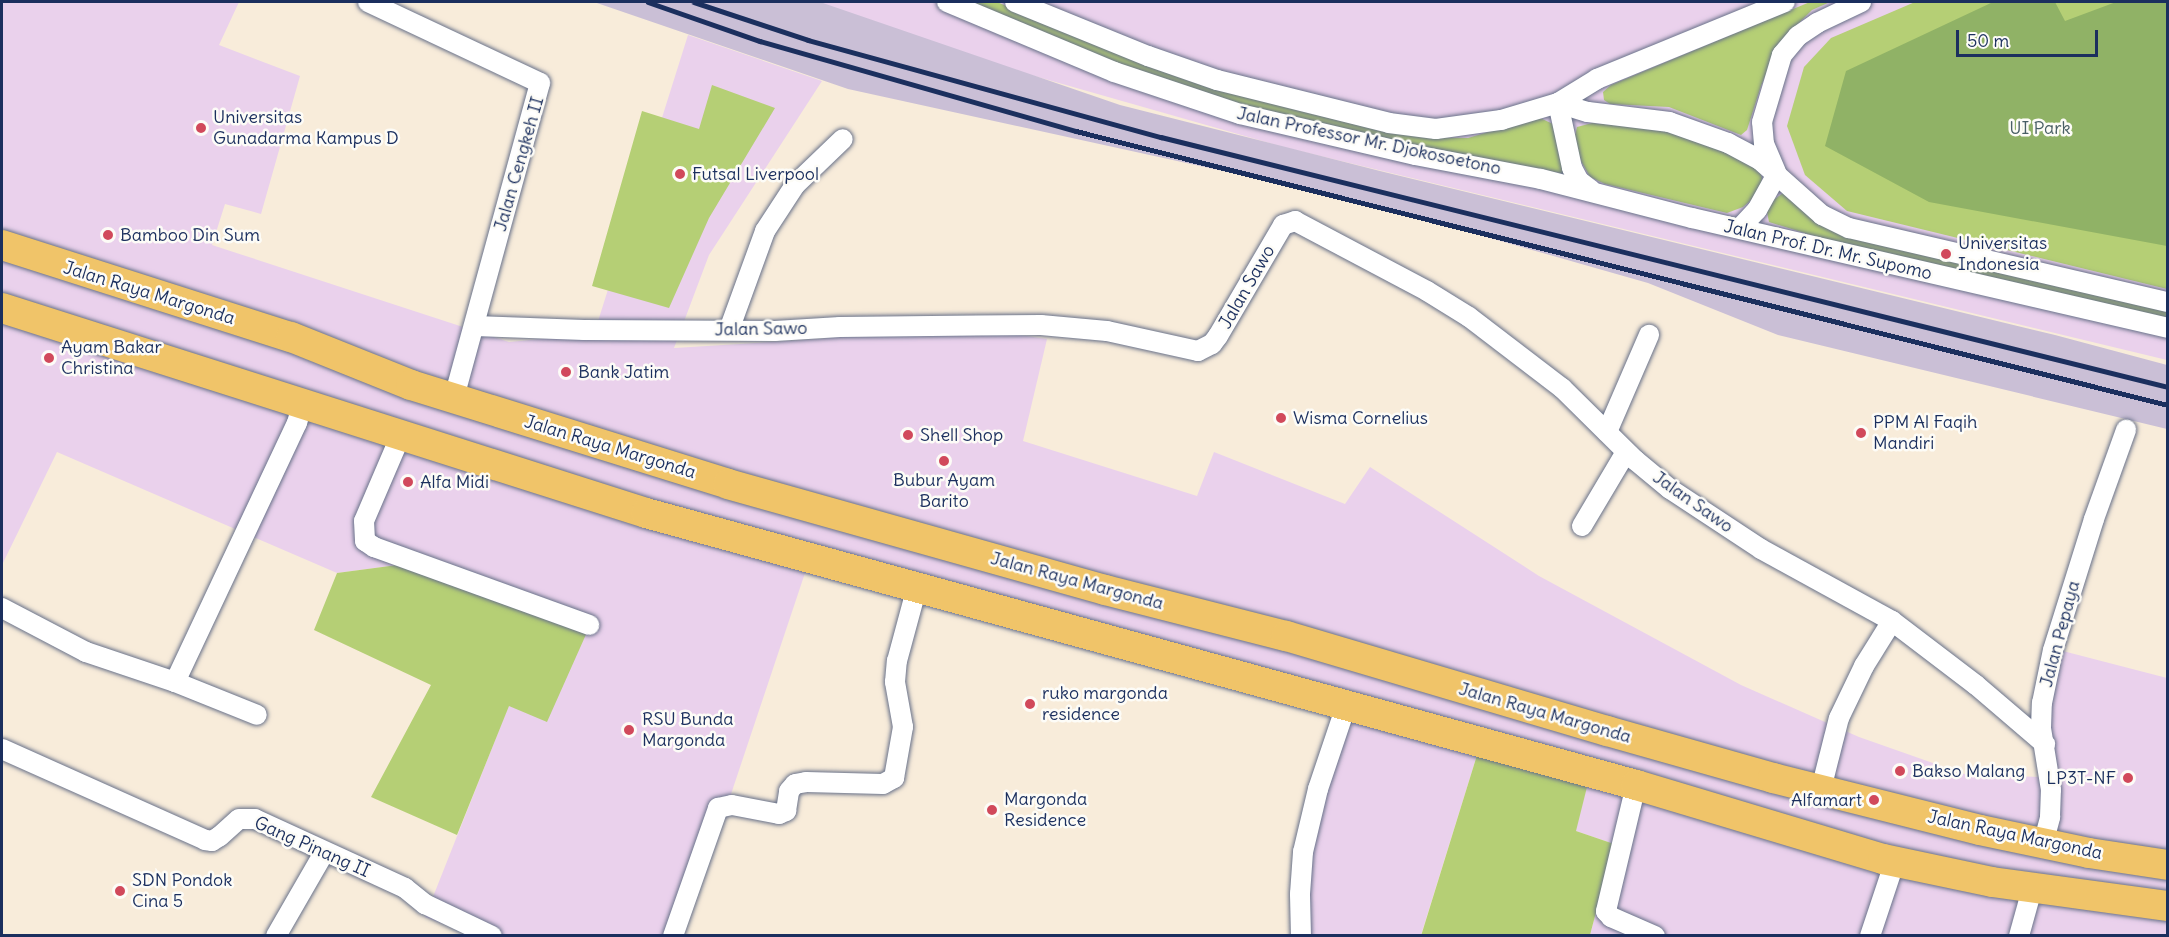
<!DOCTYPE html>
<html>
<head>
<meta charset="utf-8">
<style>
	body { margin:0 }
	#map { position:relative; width:2169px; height:937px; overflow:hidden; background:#f8ecda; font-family:Delius,sans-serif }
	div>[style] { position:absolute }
	.built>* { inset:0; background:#ead1ec }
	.industrial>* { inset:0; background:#cabfd6 }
	.green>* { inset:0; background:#b5cf75 }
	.forest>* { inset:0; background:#90b266 }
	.roads { filter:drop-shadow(0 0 2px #687189) drop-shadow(0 0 2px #687189) }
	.minor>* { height:20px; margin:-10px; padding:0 10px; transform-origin:10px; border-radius:10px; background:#fff }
	.primary>* { height:30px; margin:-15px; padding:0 15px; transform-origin:15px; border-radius:15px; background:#f0c469 }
	.rail>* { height:4.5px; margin:-2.25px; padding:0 2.25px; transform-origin:2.25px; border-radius:2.25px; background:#1b2f5e }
	.dots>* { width:16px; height:16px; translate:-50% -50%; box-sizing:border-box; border:3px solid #fdfcf7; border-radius:50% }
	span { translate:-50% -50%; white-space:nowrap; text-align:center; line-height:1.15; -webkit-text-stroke:5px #fdfcf7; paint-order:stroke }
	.poi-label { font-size:18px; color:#1b2f5e }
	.left { translate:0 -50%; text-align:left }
	.right { translate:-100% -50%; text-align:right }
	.park-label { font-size:18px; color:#495f65 }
	.street-label { font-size:18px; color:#1b2f5e }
	.frame { position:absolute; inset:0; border:3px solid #1b2f5e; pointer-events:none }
	.scale { position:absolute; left:1956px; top:30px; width:142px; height:27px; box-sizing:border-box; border:3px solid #1b2f5e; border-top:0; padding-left:8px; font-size:18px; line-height:21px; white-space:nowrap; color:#1b2f5e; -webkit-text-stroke:4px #fdfcf7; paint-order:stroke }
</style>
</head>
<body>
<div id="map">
	<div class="built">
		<div style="clip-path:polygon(2px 2px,239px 2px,219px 45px,300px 76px,261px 214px,225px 204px,212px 245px,509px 342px,594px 334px,688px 35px,822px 81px,709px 255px,674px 348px,820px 339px,945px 324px,1047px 339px,1023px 441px,1197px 496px,1214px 452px,1345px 504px,1370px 467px,1539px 576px,1741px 685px,1859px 737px,1967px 775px,2039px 777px,2059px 650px,2167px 678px,2167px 935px,1590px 935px,1614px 844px,1576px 831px,1478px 752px,1421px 935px,1305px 935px,1306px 883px,1315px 832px,1350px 716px,805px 573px,722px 821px,680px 935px,473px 935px,425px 917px,509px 705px,405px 564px,337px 573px,57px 452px,2px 565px)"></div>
		<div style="clip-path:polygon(801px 2px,2167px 2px,2167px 360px,1283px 147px,936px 48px)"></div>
	</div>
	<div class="industrial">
		<div style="clip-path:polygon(594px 2px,820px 2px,1120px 105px,1380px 171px,2055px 335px,2167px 365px,2167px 429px,1778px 335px,1648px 283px,1364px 202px,848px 89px)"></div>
	</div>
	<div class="green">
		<div style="clip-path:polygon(968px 2px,997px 2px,1121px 54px,1426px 137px,1468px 138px,1538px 117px,1553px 124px,1565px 174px,1425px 148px,1243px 106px,1116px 63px)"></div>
		<div style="clip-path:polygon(1810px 2px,1830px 2px,1812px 10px,1788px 34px,1775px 53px,1761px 86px,1747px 130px,1741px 135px,1669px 107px,1610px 104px,1604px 100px,1603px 92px,1611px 85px)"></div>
		<div style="clip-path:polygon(1915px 2px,2167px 2px,2167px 289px,1847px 211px,1805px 175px,1787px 126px,1804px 67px,1831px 38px)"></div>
		<div style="clip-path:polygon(712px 85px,775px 108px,709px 218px,669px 308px,592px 286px,642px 111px,699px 129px)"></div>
		<div style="clip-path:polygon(1592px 123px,1666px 129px,1750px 160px,1759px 169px,1762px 178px,1761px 186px,1756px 196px,1743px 207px,1727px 213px,1605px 184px,1590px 177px,1577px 154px,1575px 136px,1577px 127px)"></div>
		<div style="clip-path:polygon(1783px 193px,1812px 218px,2167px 309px,2167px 319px,1830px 241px,1769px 222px,1767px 212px,1772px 201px)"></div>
		<div style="clip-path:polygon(405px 564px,592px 621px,547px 722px,509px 706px,457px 835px,371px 797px,431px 685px,314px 630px,337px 573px)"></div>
		<div style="clip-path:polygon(1478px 752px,1587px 787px,1576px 831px,1614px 844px,1590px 935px,1421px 936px)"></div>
	</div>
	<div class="forest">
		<div style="clip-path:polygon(1993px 2px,2055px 2px,2065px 21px,2116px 2px,2167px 2px,2167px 246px,1929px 202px,1825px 146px,1846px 71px)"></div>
	</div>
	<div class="roads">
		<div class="minor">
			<div style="left:368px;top:2px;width:190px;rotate:25.2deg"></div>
			<div style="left:540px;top:83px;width:327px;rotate:105.3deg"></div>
			<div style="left:947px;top:2px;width:181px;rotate:22.7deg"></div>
			<div style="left:1114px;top:72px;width:133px;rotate:18.4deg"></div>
			<div style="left:1240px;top:114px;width:180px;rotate:13.2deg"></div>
			<div style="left:1415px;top:155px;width:128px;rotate:10.8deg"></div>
			<div style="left:1541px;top:179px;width:156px;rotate:14.5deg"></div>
			<div style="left:1692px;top:218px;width:489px;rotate:13deg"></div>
			<div style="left:1015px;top:2px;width:144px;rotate:22.1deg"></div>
			<div style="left:1148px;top:56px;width:73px;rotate:19.2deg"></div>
			<div style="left:1217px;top:80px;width:177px;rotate:14deg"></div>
			<div style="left:1389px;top:123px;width:47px;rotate:7.3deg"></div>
			<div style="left:1436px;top:129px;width:66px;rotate:-7.9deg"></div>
			<div style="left:1501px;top:120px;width:59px;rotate:-16.6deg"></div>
			<div style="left:1558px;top:103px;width:46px;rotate:-31.6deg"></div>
			<div style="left:1597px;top:79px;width:203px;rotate:-22.3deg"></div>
			<div style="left:1558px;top:103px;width:31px;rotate:17deg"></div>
			<div style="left:1588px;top:112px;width:82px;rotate:7deg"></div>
			<div style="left:1669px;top:122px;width:63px;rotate:19.6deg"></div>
			<div style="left:1728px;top:143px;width:36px;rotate:28deg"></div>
			<div style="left:1760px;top:160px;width:83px;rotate:41.6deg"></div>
			<div style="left:1822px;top:215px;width:30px;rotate:26deg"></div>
			<div style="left:1849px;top:228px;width:327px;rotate:13.1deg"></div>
			<div style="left:1558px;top:103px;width:66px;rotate:77.8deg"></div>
			<div style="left:1572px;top:168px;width:15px;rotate:62deg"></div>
			<div style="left:1579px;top:181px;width:15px;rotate:37deg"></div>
			<div style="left:1776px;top:172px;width:30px;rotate:-113deg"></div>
			<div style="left:1764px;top:144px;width:22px;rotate:-95deg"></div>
			<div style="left:1762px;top:122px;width:70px;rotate:-73.4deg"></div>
			<div style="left:1782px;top:55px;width:25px;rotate:-50deg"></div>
			<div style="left:1798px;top:36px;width:23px;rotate:-34deg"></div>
			<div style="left:1817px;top:23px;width:49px;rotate:-25.5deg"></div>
			<div style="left:1740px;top:228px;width:25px;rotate:-47deg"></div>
			<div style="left:1757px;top:210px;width:41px;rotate:-60.9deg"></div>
			<div style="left:475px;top:326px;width:109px;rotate:2.1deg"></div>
			<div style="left:584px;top:330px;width:191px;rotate:0.3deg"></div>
			<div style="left:775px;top:331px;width:65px;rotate:-3.5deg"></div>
			<div style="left:840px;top:327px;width:201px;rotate:-0.6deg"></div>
			<div style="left:1041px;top:325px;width:66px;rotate:5.2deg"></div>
			<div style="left:1107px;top:331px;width:93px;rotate:12.4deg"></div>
			<div style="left:1198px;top:351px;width:16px;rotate:-27deg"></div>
			<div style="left:1212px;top:344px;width:10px;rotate:-53deg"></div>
			<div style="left:1218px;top:336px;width:129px;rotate:-59.6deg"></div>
			<div style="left:1283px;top:225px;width:13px;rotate:-18deg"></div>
			<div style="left:1295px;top:221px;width:149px;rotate:27.9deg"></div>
			<div style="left:1427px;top:291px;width:49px;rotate:31.8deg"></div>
			<div style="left:1469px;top:317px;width:117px;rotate:37.4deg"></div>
			<div style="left:1562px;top:388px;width:103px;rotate:44.6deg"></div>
			<div style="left:1635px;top:460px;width:45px;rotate:39.6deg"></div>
			<div style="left:1670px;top:489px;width:109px;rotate:33.4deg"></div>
			<div style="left:1761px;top:549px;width:149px;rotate:28.8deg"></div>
			<div style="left:1892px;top:621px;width:106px;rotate:37.3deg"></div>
			<div style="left:1976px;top:685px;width:91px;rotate:40.5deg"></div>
			<div style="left:729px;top:330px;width:105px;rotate:-70deg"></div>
			<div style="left:765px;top:231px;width:55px;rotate:-56.9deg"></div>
			<div style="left:795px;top:185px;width:66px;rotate:-43.8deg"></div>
			<div style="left:1607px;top:432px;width:106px;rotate:-66.6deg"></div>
			<div style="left:400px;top:437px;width:91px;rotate:113.2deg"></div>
			<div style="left:364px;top:521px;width:20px;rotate:87deg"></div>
			<div style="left:365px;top:541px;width:11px;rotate:34deg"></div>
			<div style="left:374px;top:547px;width:229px;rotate:19.9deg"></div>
			<div style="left:1582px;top:526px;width:86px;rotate:-59.3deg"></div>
			<div style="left:2px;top:608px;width:95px;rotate:27.6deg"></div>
			<div style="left:86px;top:652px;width:94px;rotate:18.6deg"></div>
			<div style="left:175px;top:682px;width:88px;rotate:21.9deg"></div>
			<div style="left:175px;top:682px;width:286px;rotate:-64.8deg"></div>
			<div style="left:297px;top:423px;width:19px;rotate:-74deg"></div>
			<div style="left:2px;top:749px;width:222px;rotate:24.1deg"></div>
			<div style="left:205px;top:840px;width:7px;rotate:8deg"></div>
			<div style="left:212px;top:841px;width:9px;rotate:-32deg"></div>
			<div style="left:220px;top:836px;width:25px;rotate:-42deg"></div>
			<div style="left:239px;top:819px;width:16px"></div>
			<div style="left:255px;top:819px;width:165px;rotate:24.7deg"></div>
			<div style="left:405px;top:888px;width:26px;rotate:39deg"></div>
			<div style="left:425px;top:904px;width:74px;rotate:25.5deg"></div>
			<div style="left:1636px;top:785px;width:130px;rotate:103.4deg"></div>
			<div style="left:1606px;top:911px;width:8px;rotate:50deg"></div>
			<div style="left:1611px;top:917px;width:48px;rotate:23.4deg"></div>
			<div style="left:1821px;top:789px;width:73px;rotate:-75.8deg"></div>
			<div style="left:1839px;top:718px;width:58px;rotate:-64.3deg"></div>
			<div style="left:1864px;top:666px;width:53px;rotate:-58.1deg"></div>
			<div style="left:2043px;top:844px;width:28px;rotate:-75deg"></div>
			<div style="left:2050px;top:817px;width:27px;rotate:-88deg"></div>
			<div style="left:2051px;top:790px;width:63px;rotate:-99.2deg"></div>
			<div style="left:2041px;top:728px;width:25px;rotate:-88deg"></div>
			<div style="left:2042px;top:703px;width:54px;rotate:-78.3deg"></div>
			<div style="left:2053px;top:650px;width:137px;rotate:-72.6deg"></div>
			<div style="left:2094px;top:519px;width:95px;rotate:-70.2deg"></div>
			<div style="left:276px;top:936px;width:96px;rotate:-60deg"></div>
			<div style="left:673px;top:936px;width:136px;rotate:-70.6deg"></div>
			<div style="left:718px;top:808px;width:14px;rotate:-12deg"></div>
			<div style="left:732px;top:805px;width:48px;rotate:10.8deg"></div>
			<div style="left:779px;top:814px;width:8px;rotate:-23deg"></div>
			<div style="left:786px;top:811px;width:20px;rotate:-81deg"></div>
			<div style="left:789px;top:791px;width:9px;rotate:-49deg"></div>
			<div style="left:795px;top:784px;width:11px;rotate:-10deg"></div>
			<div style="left:806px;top:782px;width:77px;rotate:1.5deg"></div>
			<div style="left:883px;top:784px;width:13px;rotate:-29deg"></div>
			<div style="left:894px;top:778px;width:52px;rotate:-80deg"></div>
			<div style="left:903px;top:727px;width:46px;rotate:-100.1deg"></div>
			<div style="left:895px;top:682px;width:21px;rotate:-85deg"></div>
			<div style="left:897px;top:661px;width:77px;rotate:-74.9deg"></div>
			<div style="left:1301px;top:936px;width:42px;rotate:-91.4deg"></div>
			<div style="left:1300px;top:894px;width:42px;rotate:-85.9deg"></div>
			<div style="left:1303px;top:852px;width:65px;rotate:-76.6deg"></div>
			<div style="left:1318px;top:789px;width:88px;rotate:-71.4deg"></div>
			<div style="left:1870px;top:936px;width:79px;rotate:-71.6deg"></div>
			<div style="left:2019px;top:936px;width:49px;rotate:-74.5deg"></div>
		</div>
		<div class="primary">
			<div style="left:2px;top:245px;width:303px;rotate:17.7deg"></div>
			<div style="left:291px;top:337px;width:129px;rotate:21.8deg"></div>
			<div style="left:411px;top:385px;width:332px;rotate:17.3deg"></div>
			<div style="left:728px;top:484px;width:392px;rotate:15.7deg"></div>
			<div style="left:1105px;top:590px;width:187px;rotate:14.3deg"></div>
			<div style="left:1286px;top:636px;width:335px;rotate:16.5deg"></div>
			<div style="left:1607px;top:731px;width:173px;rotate:15.8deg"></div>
			<div style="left:1773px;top:778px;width:213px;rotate:14.1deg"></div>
			<div style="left:1980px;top:830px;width:111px;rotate:11.9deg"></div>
			<div style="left:2089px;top:853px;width:80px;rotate:8.6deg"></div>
			<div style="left:2px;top:308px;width:676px;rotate:17.66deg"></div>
			<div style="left:646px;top:513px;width:1027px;rotate:15.36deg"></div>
			<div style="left:1636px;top:785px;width:258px;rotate:16.7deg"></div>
			<div style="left:1883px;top:859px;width:111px;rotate:11.9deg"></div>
			<div style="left:1992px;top:882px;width:178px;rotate:7.8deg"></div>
		</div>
	</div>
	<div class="rail">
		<div style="left:648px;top:2px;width:119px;rotate:19.2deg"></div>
		<div style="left:760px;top:41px;width:329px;rotate:15.9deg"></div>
		<div style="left:1076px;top:131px;width:1126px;rotate:14.09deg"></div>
		<div style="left:694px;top:2px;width:120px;rotate:18.4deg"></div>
		<div style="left:808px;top:40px;width:366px;rotate:15.4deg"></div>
		<div style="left:1161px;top:137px;width:1038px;rotate:13.94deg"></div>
	</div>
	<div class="dots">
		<div style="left:201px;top:128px;background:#d1495b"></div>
		<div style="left:680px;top:174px;background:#d1495b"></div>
		<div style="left:108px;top:235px;background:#d1495b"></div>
		<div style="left:1946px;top:254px;background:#d1495b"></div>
		<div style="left:49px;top:358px;background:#d1495b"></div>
		<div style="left:566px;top:372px;background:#d1495b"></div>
		<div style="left:1281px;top:418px;background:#d1495b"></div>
		<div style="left:1861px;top:433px;background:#d1495b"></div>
		<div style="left:908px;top:435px;background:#d1495b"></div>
		<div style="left:944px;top:461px;background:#d1495b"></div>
		<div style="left:408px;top:482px;background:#d1495b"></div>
		<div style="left:1030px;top:704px;background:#d1495b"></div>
		<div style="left:629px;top:730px;background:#d1495b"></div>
		<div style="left:1900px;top:771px;background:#d1495b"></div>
		<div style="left:2128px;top:778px;background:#d1495b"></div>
		<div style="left:1874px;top:800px;background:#d1495b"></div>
		<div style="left:992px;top:810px;background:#d1495b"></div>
		<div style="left:120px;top:891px;background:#d1495b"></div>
	</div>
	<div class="poi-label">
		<span class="left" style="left:213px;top:128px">Universitas<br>Gunadarma Kampus D</span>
		<span class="left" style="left:692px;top:174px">Futsal Liverpool</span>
		<span class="left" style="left:120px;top:235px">Bamboo Din Sum</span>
		<span class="left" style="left:1958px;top:254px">Universitas<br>Indonesia</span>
		<span class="left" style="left:61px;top:358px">Ayam Bakar<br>Christina</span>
		<span class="left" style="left:578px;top:372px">Bank Jatim</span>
		<span class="left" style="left:1293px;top:418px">Wisma Cornelius</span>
		<span class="left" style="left:1873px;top:433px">PPM Al Faqih<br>Mandiri</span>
		<span class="left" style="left:920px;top:435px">Shell Shop</span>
		<span style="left:944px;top:491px">Bubur Ayam<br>Barito</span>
		<span class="left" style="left:420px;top:482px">Alfa Midi</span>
		<span class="left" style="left:1042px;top:704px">ruko margonda<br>residence</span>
		<span class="left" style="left:642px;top:730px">RSU Bunda<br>Margonda</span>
		<span class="left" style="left:1912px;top:771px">Bakso Malang</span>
		<span class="right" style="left:2116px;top:778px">LP3T-NF</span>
		<span class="left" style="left:1004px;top:810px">Margonda<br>Residence</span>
		<span class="right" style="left:1862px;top:800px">Alfamart</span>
		<span class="left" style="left:132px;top:891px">SDN Pondok<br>Cina 5</span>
	</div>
	<div class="park-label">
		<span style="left:2040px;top:128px">UI Park</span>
	</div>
	<div class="street-label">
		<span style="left:1369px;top:141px;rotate:12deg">Jalan Professor Mr. Djokosoetono</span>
		<span style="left:519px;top:164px;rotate:-74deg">Jalan Cengkeh II</span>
		<span style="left:1828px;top:250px;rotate:13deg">Jalan Prof. Dr. Mr. Supomo</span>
		<span style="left:1247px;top:287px;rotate:-60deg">Jalan Sawo</span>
		<span style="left:149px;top:293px;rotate:17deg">Jalan Raya Margonda</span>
		<span style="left:761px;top:329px;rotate:-1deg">Jalan Sawo</span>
		<span style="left:610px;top:447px;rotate:17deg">Jalan Raya Margonda</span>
		<span style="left:1693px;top:502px;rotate:35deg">Jalan Sawo</span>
		<span style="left:1077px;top:581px;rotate:15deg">Jalan Raya Margonda</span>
		<span style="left:2060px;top:634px;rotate:-75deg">Jalan Pepaya</span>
		<span style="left:1545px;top:713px;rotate:16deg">Jalan Raya Margonda</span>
		<span style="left:2015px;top:835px;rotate:12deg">Jalan Raya Margonda</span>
		<span style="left:312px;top:847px;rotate:24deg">Gang Pinang II</span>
	</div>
	<div class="frame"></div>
	<div class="scale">50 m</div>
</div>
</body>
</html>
